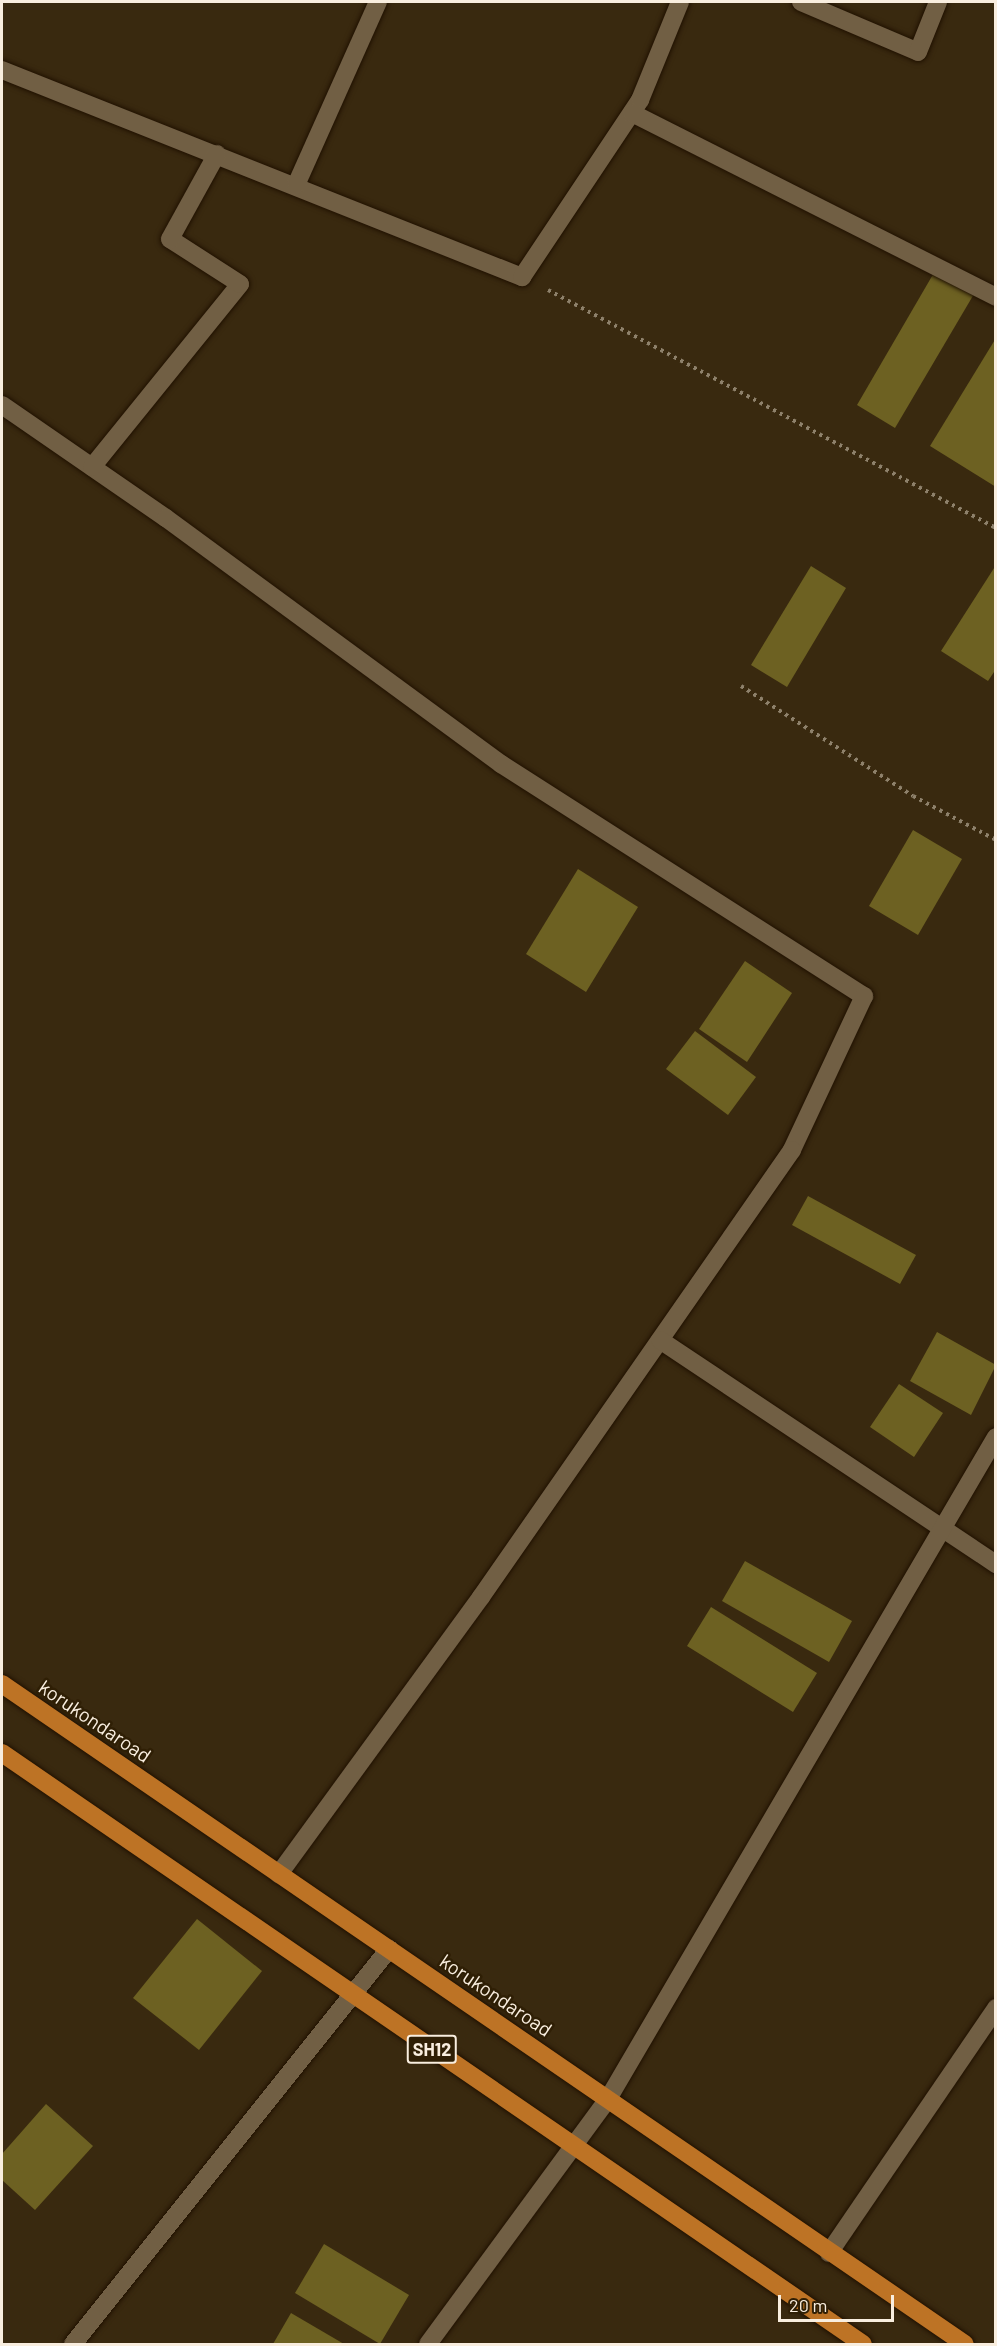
<!DOCTYPE html>
<html>
<head>
<meta charset="utf-8">
<style>
	body { margin:0 }
	#map { position:relative; width:997px; height:2346px; overflow:hidden; background:#39290f; font-family:Barlow,sans-serif }
	div>[style] { position:absolute }
	.building>* { inset:0; background:#6d6122 }
	.path>* { height:4px; margin-top:-2px; transform-origin:0; background:repeating-linear-gradient(90deg,#8e816b 0 3px,transparent 0 7.5px) }
	.roads { filter:drop-shadow(0 0 2px #201100) drop-shadow(0 0 2px #201100) }
	.minor>* { height:18px; margin:-9px; padding:0 9px; transform-origin:9px; border-radius:9px; background:#715f44 }
	.major>* { height:18px; margin:-9px; padding:0 9px; transform-origin:9px; border-radius:9px; background:#bd7325 }
	span { translate:-50% -50%; white-space:nowrap; text-align:center; line-height:1.15; -webkit-text-stroke:5px #2f1f05; paint-order:stroke }
	.shield-label span { padding:2px 4px; background:#2f1f05; border:2px solid; border-radius:4px; -webkit-text-stroke-width:0 }
	.shield-label { font-size:18px; color:#f9eedf; font-weight:700 }
	.street-label { font-size:20px; color:#f9eedf }
	.frame { position:absolute; inset:0; border:3px solid #f9eedf; pointer-events:none }
	.scale { position:absolute; left:778px; top:2295px; width:116px; height:27px; box-sizing:border-box; border:3px solid #f9eedf; border-top:0; padding-left:8px; font-size:18px; line-height:21px; white-space:nowrap; color:#f9eedf; -webkit-text-stroke:4px #2f1f05; paint-order:stroke }
</style>
</head>
<body>
<div id="map">
	<div class="building">
		<div style="clip-path:polygon(935px 271px,974px 294px,895px 428px,857px 405px)"></div>
		<div style="clip-path:polygon(996px 338px,996px 487px,930px 446px)"></div>
		<div style="clip-path:polygon(996px 565px,996px 669px,988px 681px,941px 651px)"></div>
		<div style="clip-path:polygon(811px 566px,846px 588px,787px 687px,751px 665px)"></div>
		<div style="clip-path:polygon(913px 830px,962px 859px,918px 935px,869px 906px)"></div>
		<div style="clip-path:polygon(578px 869px,638px 907px,586px 992px,526px 954px)"></div>
		<div style="clip-path:polygon(745px 961px,792px 993px,747px 1062px,699px 1029px)"></div>
		<div style="clip-path:polygon(695px 1031px,756px 1077px,728px 1115px,666px 1069px)"></div>
		<div style="clip-path:polygon(808px 1196px,916px 1255px,900px 1284px,792px 1225px)"></div>
		<div style="clip-path:polygon(937px 1332px,996px 1365px,971px 1415px,910px 1381px)"></div>
		<div style="clip-path:polygon(899px 1384px,943px 1413px,914px 1457px,870px 1427px)"></div>
		<div style="clip-path:polygon(745px 1561px,852px 1621px,829px 1662px,722px 1601px)"></div>
		<div style="clip-path:polygon(711px 1607px,817px 1673px,793px 1712px,687px 1646px)"></div>
		<div style="clip-path:polygon(197px 1919px,262px 1971px,199px 2050px,133px 1998px)"></div>
		<div style="clip-path:polygon(46px 2104px,93px 2146px,35px 2210px,2px 2180px,2px 2154px)"></div>
		<div style="clip-path:polygon(324px 2244px,409px 2295px,380px 2344px,295px 2293px)"></div>
		<div style="clip-path:polygon(291px 2313px,344px 2344px,273px 2344px)"></div>
	</div>
	<div class="path">
		<div style="left:548px;top:290px;width:507px;rotate:27.98deg"></div>
		<div style="left:741px;top:686px;width:204px;rotate:32.6deg"></div>
		<div style="left:913px;top:796px;width:94px;rotate:27.9deg"></div>
	</div>
	<div class="roads">
		<div class="minor">
			<div style="left:801px;top:2px;width:127px;rotate:23.1deg"></div>
			<div style="left:918px;top:52px;width:54px;rotate:-68.2deg"></div>
			<div style="left:2px;top:70px;width:560px;rotate:21.71deg"></div>
			<div style="left:522px;top:277px;width:213px;rotate:-56.3deg"></div>
			<div style="left:640px;top:100px;width:106px;rotate:-67.8deg"></div>
			<div style="left:632px;top:113px;width:408px;rotate:26.8deg"></div>
			<div style="left:296px;top:185px;width:201px;rotate:-65.9deg"></div>
			<div style="left:2px;top:405px;width:199px;rotate:34.6deg"></div>
			<div style="left:166px;top:518px;width:416px;rotate:36.3deg"></div>
			<div style="left:501px;top:764px;width:431px;rotate:32.6deg"></div>
			<div style="left:864px;top:996px;width:170px;rotate:115.1deg"></div>
			<div style="left:792px;top:1150px;width:545px;rotate:124.83deg"></div>
			<div style="left:481px;top:1597px;width:343px;rotate:126.1deg"></div>
			<div style="left:92px;top:467px;width:235px;rotate:-51deg"></div>
			<div style="left:240px;top:284px;width:83px;rotate:-147.3deg"></div>
			<div style="left:170px;top:239px;width:97px;rotate:-61.1deg"></div>
			<div style="left:660px;top:1340px;width:404px;rotate:33.7deg"></div>
			<div style="left:829px;top:2253px;width:297px;rotate:-55.7deg"></div>
			<div style="left:73px;top:2344px;width:506px;rotate:-51.34deg"></div>
			<div style="left:428px;top:2344px;width:304px;rotate:-53.7deg"></div>
			<div style="left:608px;top:2099px;width:767px;rotate:-59.63deg"></div>
		</div>
		<div class="major">
			<div style="left:2px;top:1684px;width:1167px;rotate:34.43deg"></div>
			<div style="left:2px;top:1753px;width:1044px;rotate:34.47deg"></div>
		</div>
	</div>
	<div class="shield-label">
		<span style="left:432px;top:2049px">SH12</span>
	</div>
	<div class="street-label">
		<span style="left:95px;top:1721px;rotate:34deg">korukondaroad</span>
		<span style="left:496px;top:1995px;rotate:34deg">korukondaroad</span>
	</div>
	<div class="frame"></div>
	<div class="scale">20 m</div>
</div>
</body>
</html>
